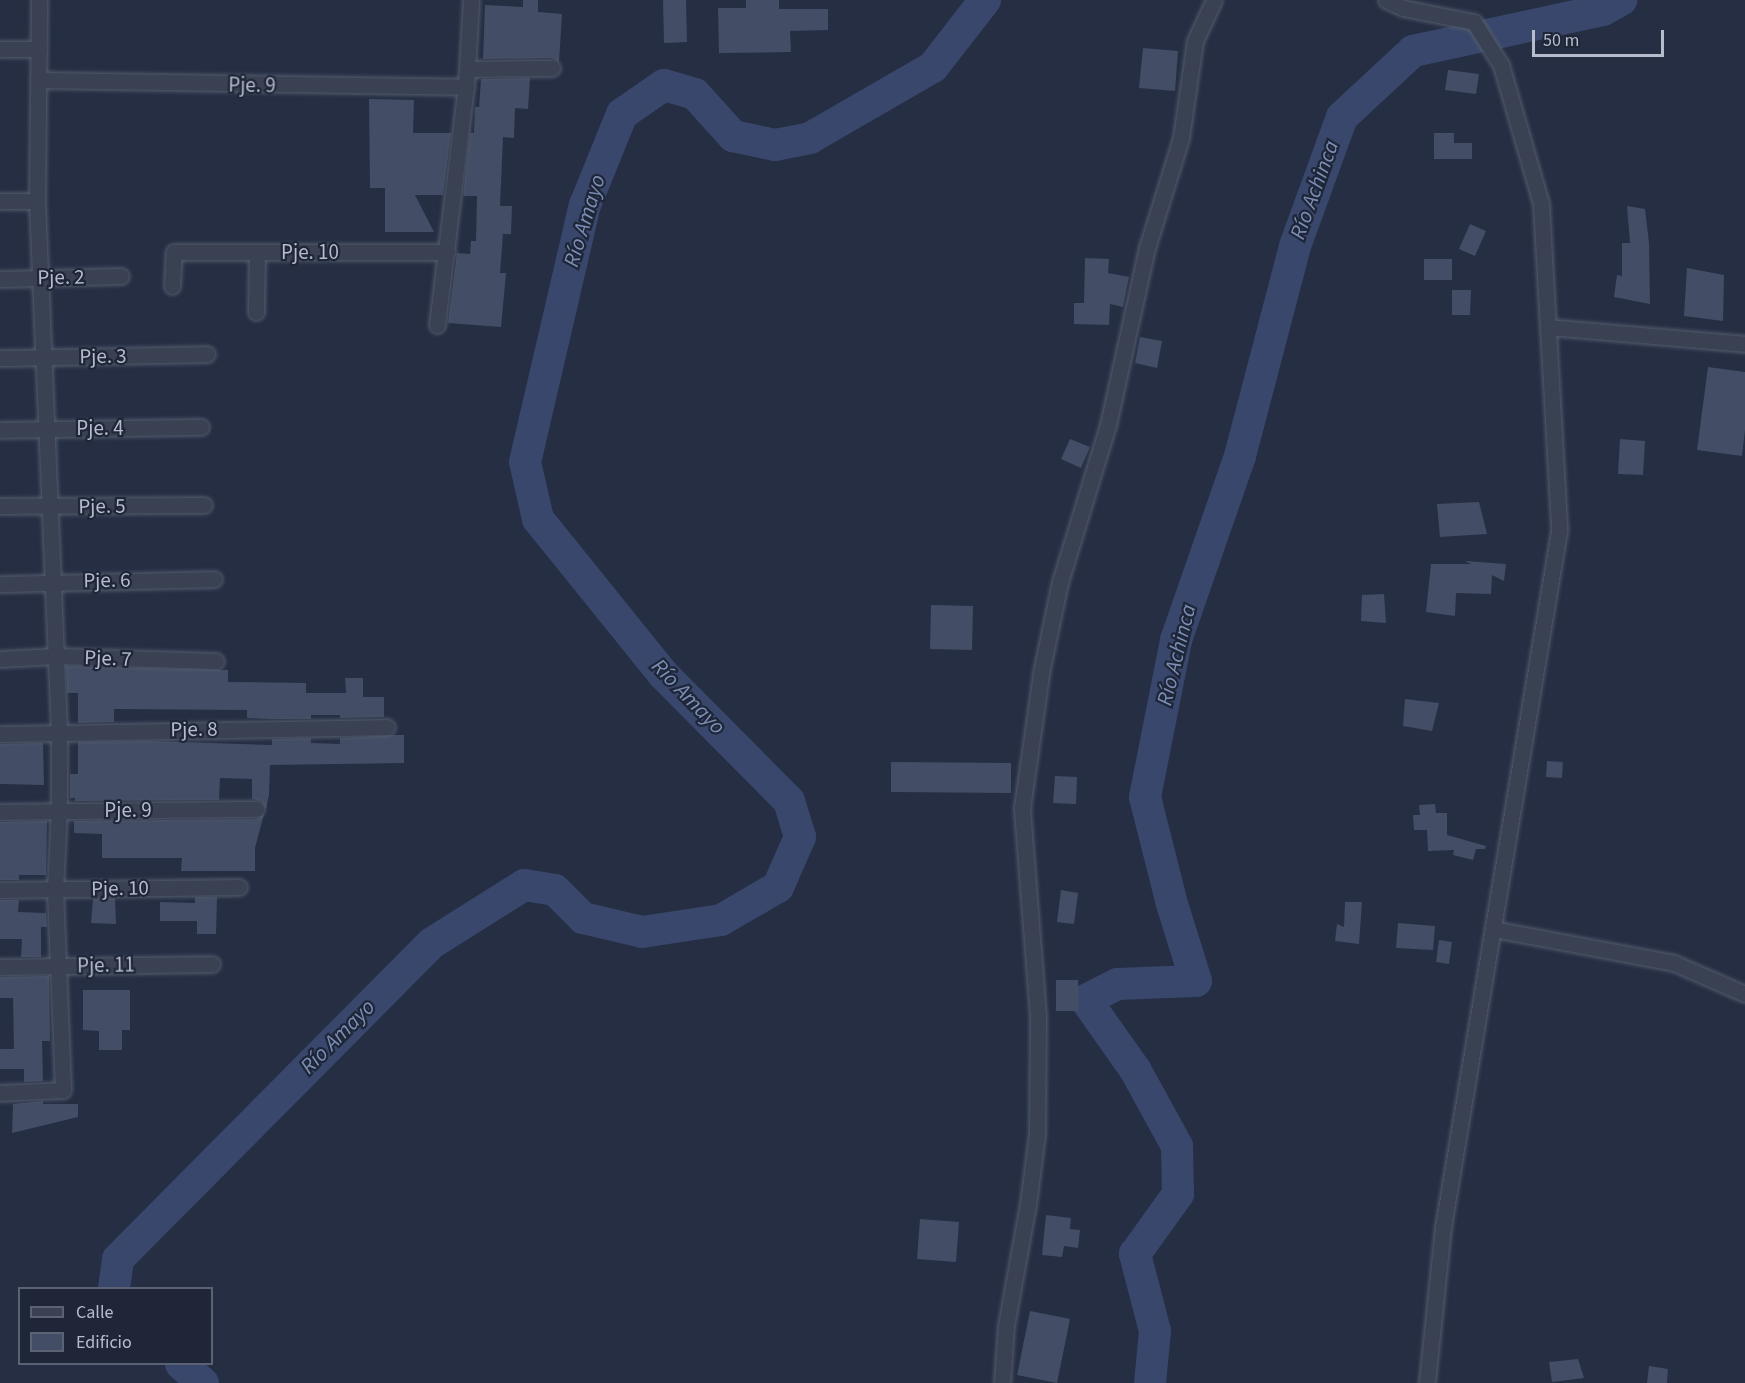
<!DOCTYPE html>
<html>
<head>
<meta charset="utf-8">
<style>
	body { margin:0 }
	#map { position:relative; width:1745px; height:1383px; overflow:hidden; background:#252e43; font-family:"Source Sans 3",sans-serif }
	div>[style] { position:absolute }
	.river>* { height:32px; margin:-16px; padding:0 16px; transform-origin:16px; border-radius:16px; background:#38476b }
	.building>* { inset:0; background:#434d65 }
	.roads { filter:drop-shadow(0 0 2px #545c6d) drop-shadow(0 0 2px #545c6d) }
	.street>* { height:15px; margin:-7.5px; padding:0 7.5px; transform-origin:7.5px; border-radius:7.5px; background:#394152 }
	span { translate:-50% -50%; white-space:nowrap; text-align:center; line-height:1.15; -webkit-text-stroke:4.5px #1e2638; paint-order:stroke }
	.street-label { font-size:21px; color:#b6bccc }
	.water-label { font-size:22px; color:#7c8eb5; font-style:italic }
	.legend { position:absolute; left:18px; top:1287px; width:195px; height:78px; box-sizing:border-box; background:#1e2638; border:2px solid #5b6273; margin:0; padding:8px 10px; list-style:none; font-size:18px; color:#b6bccc }
	.legend li { display:flex; align-items:center; gap:12px; height:30px }
	.legend b { width:30px; border:2px solid #5b6273 }
	.scale { position:absolute; left:1532px; top:30px; width:132px; height:27px; box-sizing:border-box; border:3px solid #b6bccc; border-top:0; padding-left:8px; font-size:18px; line-height:21px; white-space:nowrap; color:#b6bccc; -webkit-text-stroke:4px #1e2638; paint-order:stroke }
</style>
</head>
<body>
<div id="map">
	<div class="river">
		<div style="left:114px;top:1288px;width:29px;rotate:-82deg"></div>
		<div style="left:118px;top:1259px;width:445px;rotate:-45.2deg"></div>
		<div style="left:432px;top:943px;width:109px;rotate:-32.2deg"></div>
		<div style="left:524px;top:885px;width:31px;rotate:9deg"></div>
		<div style="left:555px;top:890px;width:40px;rotate:45deg"></div>
		<div style="left:583px;top:918px;width:61px;rotate:13.3deg"></div>
		<div style="left:642px;top:932px;width:80px;rotate:-8.6deg"></div>
		<div style="left:721px;top:920px;width:66px;rotate:-30.1deg"></div>
		<div style="left:778px;top:887px;width:55px;rotate:-66.3deg"></div>
		<div style="left:800px;top:837px;width:38px;rotate:-107deg"></div>
		<div style="left:789px;top:801px;width:179px;rotate:-134.8deg"></div>
		<div style="left:663px;top:674px;width:199px;rotate:-128.9deg"></div>
		<div style="left:538px;top:519px;width:58px;rotate:-102.8deg"></div>
		<div style="left:525px;top:462px;width:264px;rotate:-76.9deg"></div>
		<div style="left:585px;top:205px;width:98px;rotate:-67.9deg"></div>
		<div style="left:622px;top:114px;width:51px;rotate:-34.6deg"></div>
		<div style="left:664px;top:85px;width:32px;rotate:16deg"></div>
		<div style="left:695px;top:94px;width:57px;rotate:47.9deg"></div>
		<div style="left:733px;top:136px;width:43px;rotate:12.1deg"></div>
		<div style="left:775px;top:145px;width:36px;rotate:-11deg"></div>
		<div style="left:810px;top:138px;width:142px;rotate:-30deg"></div>
		<div style="left:933px;top:67px;width:85px;rotate:-52.2deg"></div>
		<div style="left:181px;top:1364px;width:29px;rotate:41deg"></div>
		<div style="left:1150px;top:1383px;width:52px;rotate:-84.5deg"></div>
		<div style="left:1155px;top:1331px;width:80px;rotate:-104.6deg"></div>
		<div style="left:1135px;top:1254px;width:74px;rotate:-54.4deg"></div>
		<div style="left:1178px;top:1194px;width:48px;rotate:-91.2deg"></div>
		<div style="left:1177px;top:1146px;width:85px;rotate:-118.7deg"></div>
		<div style="left:1136px;top:1071px;width:87px;rotate:-125.2deg"></div>
		<div style="left:1086px;top:1000px;width:35px;rotate:-27deg"></div>
		<div style="left:1117px;top:984px;width:79px;rotate:-2.2deg"></div>
		<div style="left:1196px;top:981px;width:81px;rotate:-107.3deg"></div>
		<div style="left:1172px;top:904px;width:110px;rotate:-104.2deg"></div>
		<div style="left:1145px;top:797px;width:160px;rotate:-78.8deg"></div>
		<div style="left:1176px;top:640px;width:195px;rotate:-70.8deg"></div>
		<div style="left:1240px;top:456px;width:217px;rotate:-75.3deg"></div>
		<div style="left:1295px;top:246px;width:137px;rotate:-70deg"></div>
		<div style="left:1342px;top:117px;width:97px;rotate:-42.9deg"></div>
		<div style="left:1413px;top:51px;width:194px;rotate:-12.2deg"></div>
		<div style="left:1603px;top:10px;width:21px;rotate:-29deg"></div>
	</div>
	<div class="building">
		<div style="clip-path:polygon(523px 0,538px 0,538px 12px,562px 14px,559px 62px,552px 58px,483px 59px,485px 5px,523px 7px)"></div>
		<div style="clip-path:polygon(663px 0,686px 0,687px 42px,664px 43px)"></div>
		<div style="clip-path:polygon(746px 0,779px 0,779px 9px,828px 9px,828px 30px,790px 31px,791px 52px,719px 53px,718px 8px,746px 8px)"></div>
		<div style="clip-path:polygon(1143px 48px,1178px 51px,1175px 91px,1139px 88px)"></div>
		<div style="clip-path:polygon(1448px 70px,1479px 74px,1476px 94px,1445px 90px)"></div>
		<div style="clip-path:polygon(530px 78px,528px 109px,515px 108px,514px 138px,503px 137px,500px 206px,512px 206px,511px 234px,503px 234px,500px 273px,506px 273px,501px 327px,448px 323px,457px 253px,470px 254px,471px 241px,476px 241px,477px 196px,463px 196px,470px 133px,474px 133px,475px 107px,479px 107px,481px 79px)"></div>
		<div style="clip-path:polygon(369px 99px,414px 100px,413px 133px,451px 133px,443px 195px,415px 195px,434px 232px,385px 232px,385px 188px,370px 188px)"></div>
		<div style="clip-path:polygon(1434px 133px,1454px 133px,1454px 143px,1472px 143px,1472px 159px,1434px 159px)"></div>
		<div style="clip-path:polygon(1627px 206px,1645px 209px,1649px 243px,1650px 304px,1614px 297px,1617px 275px,1622px 276px,1622px 243px,1630px 243px)"></div>
		<div style="clip-path:polygon(1470px 224px,1486px 231px,1475px 256px,1459px 249px)"></div>
		<div style="clip-path:polygon(1085px 258px,1109px 259px,1108px 273px,1129px 277px,1123px 307px,1110px 304px,1109px 325px,1074px 324px,1074px 303px,1084px 303px)"></div>
		<div style="clip-path:polygon(1424px 259px,1452px 259px,1452px 280px,1424px 280px)"></div>
		<div style="clip-path:polygon(1687px 268px,1724px 275px,1723px 321px,1684px 316px)"></div>
		<div style="clip-path:polygon(1452px 290px,1471px 290px,1470px 315px,1452px 315px)"></div>
		<div style="clip-path:polygon(1140px 337px,1162px 341px,1157px 368px,1135px 363px)"></div>
		<div style="clip-path:polygon(1708px 367px,1745px 372px,1745px 430px,1742px 456px,1697px 450px)"></div>
		<div style="clip-path:polygon(1070px 439px,1090px 447px,1081px 468px,1061px 459px)"></div>
		<div style="clip-path:polygon(1620px 439px,1645px 441px,1643px 475px,1618px 474px)"></div>
		<div style="clip-path:polygon(1479px 502px,1487px 534px,1440px 537px,1437px 504px)"></div>
		<div style="clip-path:polygon(1465px 561px,1506px 564px,1504px 581px,1492px 575px,1491px 594px,1456px 593px,1455px 616px,1426px 612px,1431px 564px,1471px 564px)"></div>
		<div style="clip-path:polygon(1384px 594px,1386px 623px,1361px 621px,1362px 595px)"></div>
		<div style="clip-path:polygon(931px 605px,973px 606px,972px 650px,930px 649px)"></div>
		<div style="clip-path:polygon(66px 666px,228px 670px,228px 682px,306px 683px,306px 693px,346px 693px,345px 678px,363px 678px,363px 697px,384px 697px,384px 717px,340px 718px,340px 715px,311px 715px,311px 719px,272px 719px,247px 718px,247px 710px,114px 709px,114px 722px,78px 723px,78px 693px,67px 693px)"></div>
		<div style="clip-path:polygon(1405px 699px,1439px 703px,1432px 731px,1403px 726px)"></div>
		<div style="clip-path:polygon(393px 735px,404px 735px,404px 763px,270px 765px,269px 795px,266px 809px,261px 801px,252px 799px,252px 779px,220px 778px,219px 800px,75px 801px,75px 798px,70px 798px,70px 774px,78px 774px,78px 742px,150px 741px,272px 745px,272px 739px,311px 738px,311px 743px,340px 744px,340px 738px)"></div>
		<div style="clip-path:polygon(43px 743px,44px 785px,0 784px,0 744px)"></div>
		<div style="clip-path:polygon(1547px 761px,1563px 762px,1562px 778px,1546px 777px)"></div>
		<div style="clip-path:polygon(891px 762px,1011px 763px,1011px 793px,891px 792px)"></div>
		<div style="clip-path:polygon(1055px 776px,1077px 777px,1076px 804px,1053px 803px)"></div>
		<div style="clip-path:polygon(1435px 804px,1436px 813px,1447px 813px,1447px 835px,1486px 846px,1485px 849px,1476px 849px,1473px 860px,1453px 855px,1454px 850px,1428px 851px,1427px 830px,1414px 830px,1413px 815px,1420px 815px,1419px 805px)"></div>
		<div style="clip-path:polygon(264px 814px,255px 848px,255px 871px,181px 871px,182px 858px,102px 858px,102px 834px,74px 833px,74px 821px,256px 819px)"></div>
		<div style="clip-path:polygon(47px 821px,46px 875px,19px 875px,19px 880px,0 880px,0 822px)"></div>
		<div style="clip-path:polygon(1061px 890px,1078px 893px,1074px 924px,1057px 922px)"></div>
		<div style="clip-path:polygon(195px 897px,217px 897px,216px 934px,197px 934px,197px 921px,160px 921px,160px 902px,195px 903px)"></div>
		<div style="clip-path:polygon(115px 898px,116px 924px,91px 923px,93px 899px)"></div>
		<div style="clip-path:polygon(0 900px,19px 900px,18px 912px,46px 913px,47px 927px,41px 927px,41px 957px,21px 957px,22px 939px,0 939px)"></div>
		<div style="clip-path:polygon(1345px 902px,1362px 902px,1359px 944px,1335px 941px,1337px 924px,1344px 927px)"></div>
		<div style="clip-path:polygon(1398px 923px,1435px 926px,1433px 950px,1396px 948px)"></div>
		<div style="clip-path:polygon(1439px 940px,1452px 942px,1449px 964px,1436px 962px)"></div>
		<div style="clip-path:polygon(49px 976px,50px 1041px,42px 1041px,43px 1081px,24px 1082px,24px 1069px,0 1069px,0 1049px,14px 1049px,13px 998px,0 998px,0 977px)"></div>
		<div style="clip-path:polygon(1056px 980px,1078px 980px,1079px 1011px,1056px 1011px)"></div>
		<div style="clip-path:polygon(83px 990px,130px 990px,130px 1030px,122px 1030px,122px 1050px,99px 1050px,99px 1031px,83px 1030px)"></div>
		<div style="clip-path:polygon(43px 1101px,43px 1104px,78px 1104px,78px 1117px,12px 1133px,13px 1104px)"></div>
		<div style="clip-path:polygon(1046px 1215px,1071px 1218px,1070px 1229px,1080px 1230px,1078px 1248px,1064px 1246px,1062px 1257px,1042px 1255px)"></div>
		<div style="clip-path:polygon(920px 1219px,959px 1222px,956px 1262px,917px 1259px)"></div>
		<div style="clip-path:polygon(1030px 1311px,1070px 1319px,1057px 1383px,1017px 1375px)"></div>
		<div style="clip-path:polygon(1578px 1359px,1584px 1378px,1552px 1382px,1549px 1362px)"></div>
		<div style="clip-path:polygon(1649px 1366px,1668px 1369px,1667px 1383px,1647px 1383px)"></div>
	</div>
	<div class="roads">
		<div class="street">
			<div style="left:1386px;top:0;width:19px;rotate:25deg"></div>
			<div style="left:1403px;top:8px;width:72px;rotate:11.2deg"></div>
			<div style="left:1474px;top:22px;width:51px;rotate:57.9deg"></div>
			<div style="left:1501px;top:65px;width:145px;rotate:73.9deg"></div>
			<div style="left:1541px;top:204px;width:327px;rotate:86.8deg"></div>
			<div style="left:1559px;top:531px;width:706px;rotate:99.46deg"></div>
			<div style="left:1443px;top:1227px;width:157px;rotate:95.9deg"></div>
			<div style="left:0;top:49px;width:39px"></div>
			<div style="left:468px;top:69px;width:84px;rotate:-0.7deg"></div>
			<div style="left:38px;top:80px;width:428px;rotate:0.9deg"></div>
			<div style="left:0;top:201px;width:37px"></div>
			<div style="left:0;top:279px;width:121px;rotate:-1.4deg"></div>
			<div style="left:172px;top:286px;width:34px;rotate:-87deg"></div>
			<div style="left:174px;top:252px;width:273px"></div>
			<div style="left:256px;top:312px;width:60px;rotate:-89deg"></div>
			<div style="left:437px;top:325px;width:240px;rotate:-83.1deg"></div>
			<div style="left:466px;top:87px;width:87px;rotate:-86.7deg"></div>
			<div style="left:1548px;top:327px;width:198px;rotate:4.9deg"></div>
			<div style="left:0;top:358px;width:207px;rotate:-1.1deg"></div>
			<div style="left:0;top:430px;width:201px;rotate:-0.9deg"></div>
			<div style="left:0;top:506px;width:204px;rotate:-0.3deg"></div>
			<div style="left:0;top:584px;width:214px;rotate:-1.3deg"></div>
			<div style="left:0;top:659px;width:56px;rotate:-3.1deg"></div>
			<div style="left:56px;top:656px;width:160px;rotate:1.8deg"></div>
			<div style="left:0;top:734px;width:387px;rotate:-1deg"></div>
			<div style="left:0;top:812px;width:256px;rotate:-0.7deg"></div>
			<div style="left:0;top:890px;width:239px;rotate:-0.7deg"></div>
			<div style="left:1493px;top:929px;width:184px;rotate:10.6deg"></div>
			<div style="left:1674px;top:963px;width:77px;rotate:23.6deg"></div>
			<div style="left:0;top:967px;width:212px;rotate:-0.8deg"></div>
			<div style="left:0;top:1093px;width:63px;rotate:-2.7deg"></div>
			<div style="left:63px;top:1090px;width:201px;rotate:-92.3deg"></div>
			<div style="left:55px;top:889px;width:79px;rotate:-87.1deg"></div>
			<div style="left:59px;top:810px;width:79px;rotate:-90deg"></div>
			<div style="left:59px;top:731px;width:530px;rotate:-92.38deg"></div>
			<div style="left:37px;top:201px;width:201px;rotate:-89.4deg"></div>
			<div style="left:1002px;top:1383px;width:57px;rotate:-86deg"></div>
			<div style="left:1006px;top:1326px;width:124px;rotate:-79.8deg"></div>
			<div style="left:1028px;top:1204px;width:71px;rotate:-82.7deg"></div>
			<div style="left:1037px;top:1134px;width:117px;rotate:-89.5deg"></div>
			<div style="left:1038px;top:1017px;width:210px;rotate:-94.4deg"></div>
			<div style="left:1022px;top:808px;width:141px;rotate:-81.9deg"></div>
			<div style="left:1042px;top:668px;width:88px;rotate:-78.2deg"></div>
			<div style="left:1060px;top:582px;width:164px;rotate:-73deg"></div>
			<div style="left:1108px;top:425px;width:181px;rotate:-77.6deg"></div>
			<div style="left:1147px;top:248px;width:115px;rotate:-72.8deg"></div>
			<div style="left:1181px;top:138px;width:98px;rotate:-81.8deg"></div>
			<div style="left:1195px;top:41px;width:45px;rotate:-65.1deg"></div>
		</div>
	</div>
	<div class="street-label">
		<span style="left:252px;top:85px;rotate:1deg">Pje. 9</span>
		<span style="left:310px;top:252px">Pje. 10</span>
		<span style="left:61px;top:277px;rotate:-1deg">Pje. 2</span>
		<span style="left:103px;top:356px;rotate:-1deg">Pje. 3</span>
		<span style="left:100px;top:428px">Pje. 4</span>
		<span style="left:102px;top:506px;rotate:-1deg">Pje. 5</span>
		<span style="left:107px;top:580px;rotate:-1deg">Pje. 6</span>
		<span style="left:108px;top:658px;rotate:2deg">Pje. 7</span>
		<span style="left:194px;top:729px;rotate:-1deg">Pje. 8</span>
		<span style="left:128px;top:810px">Pje. 9</span>
		<span style="left:120px;top:888px;rotate:-1deg">Pje. 10</span>
		<span style="left:106px;top:965px;rotate:-1deg">Pje. 11</span>
	</div>
	<div class="water-label">
		<span style="left:1315px;top:190px;rotate:-70deg">Río Achinca</span>
		<span style="left:585px;top:221px;rotate:-73deg">Río Amayo</span>
		<span style="left:1177px;top:655px;rotate:-76deg">Río Achinca</span>
		<span style="left:688px;top:697px;rotate:46deg">Río Amayo</span>
		<span style="left:338px;top:1037px;rotate:-45deg">Río Amayo</span>
	</div>
	<ul class="legend">
	<li><b style="height:8px;background:#394152"></b>Calle</li>
	<li><b style="height:16px;background:#434d65"></b>Edificio</li>
	</ul>
	<div class="scale">50 m</div>
</div>
</body>
</html>
